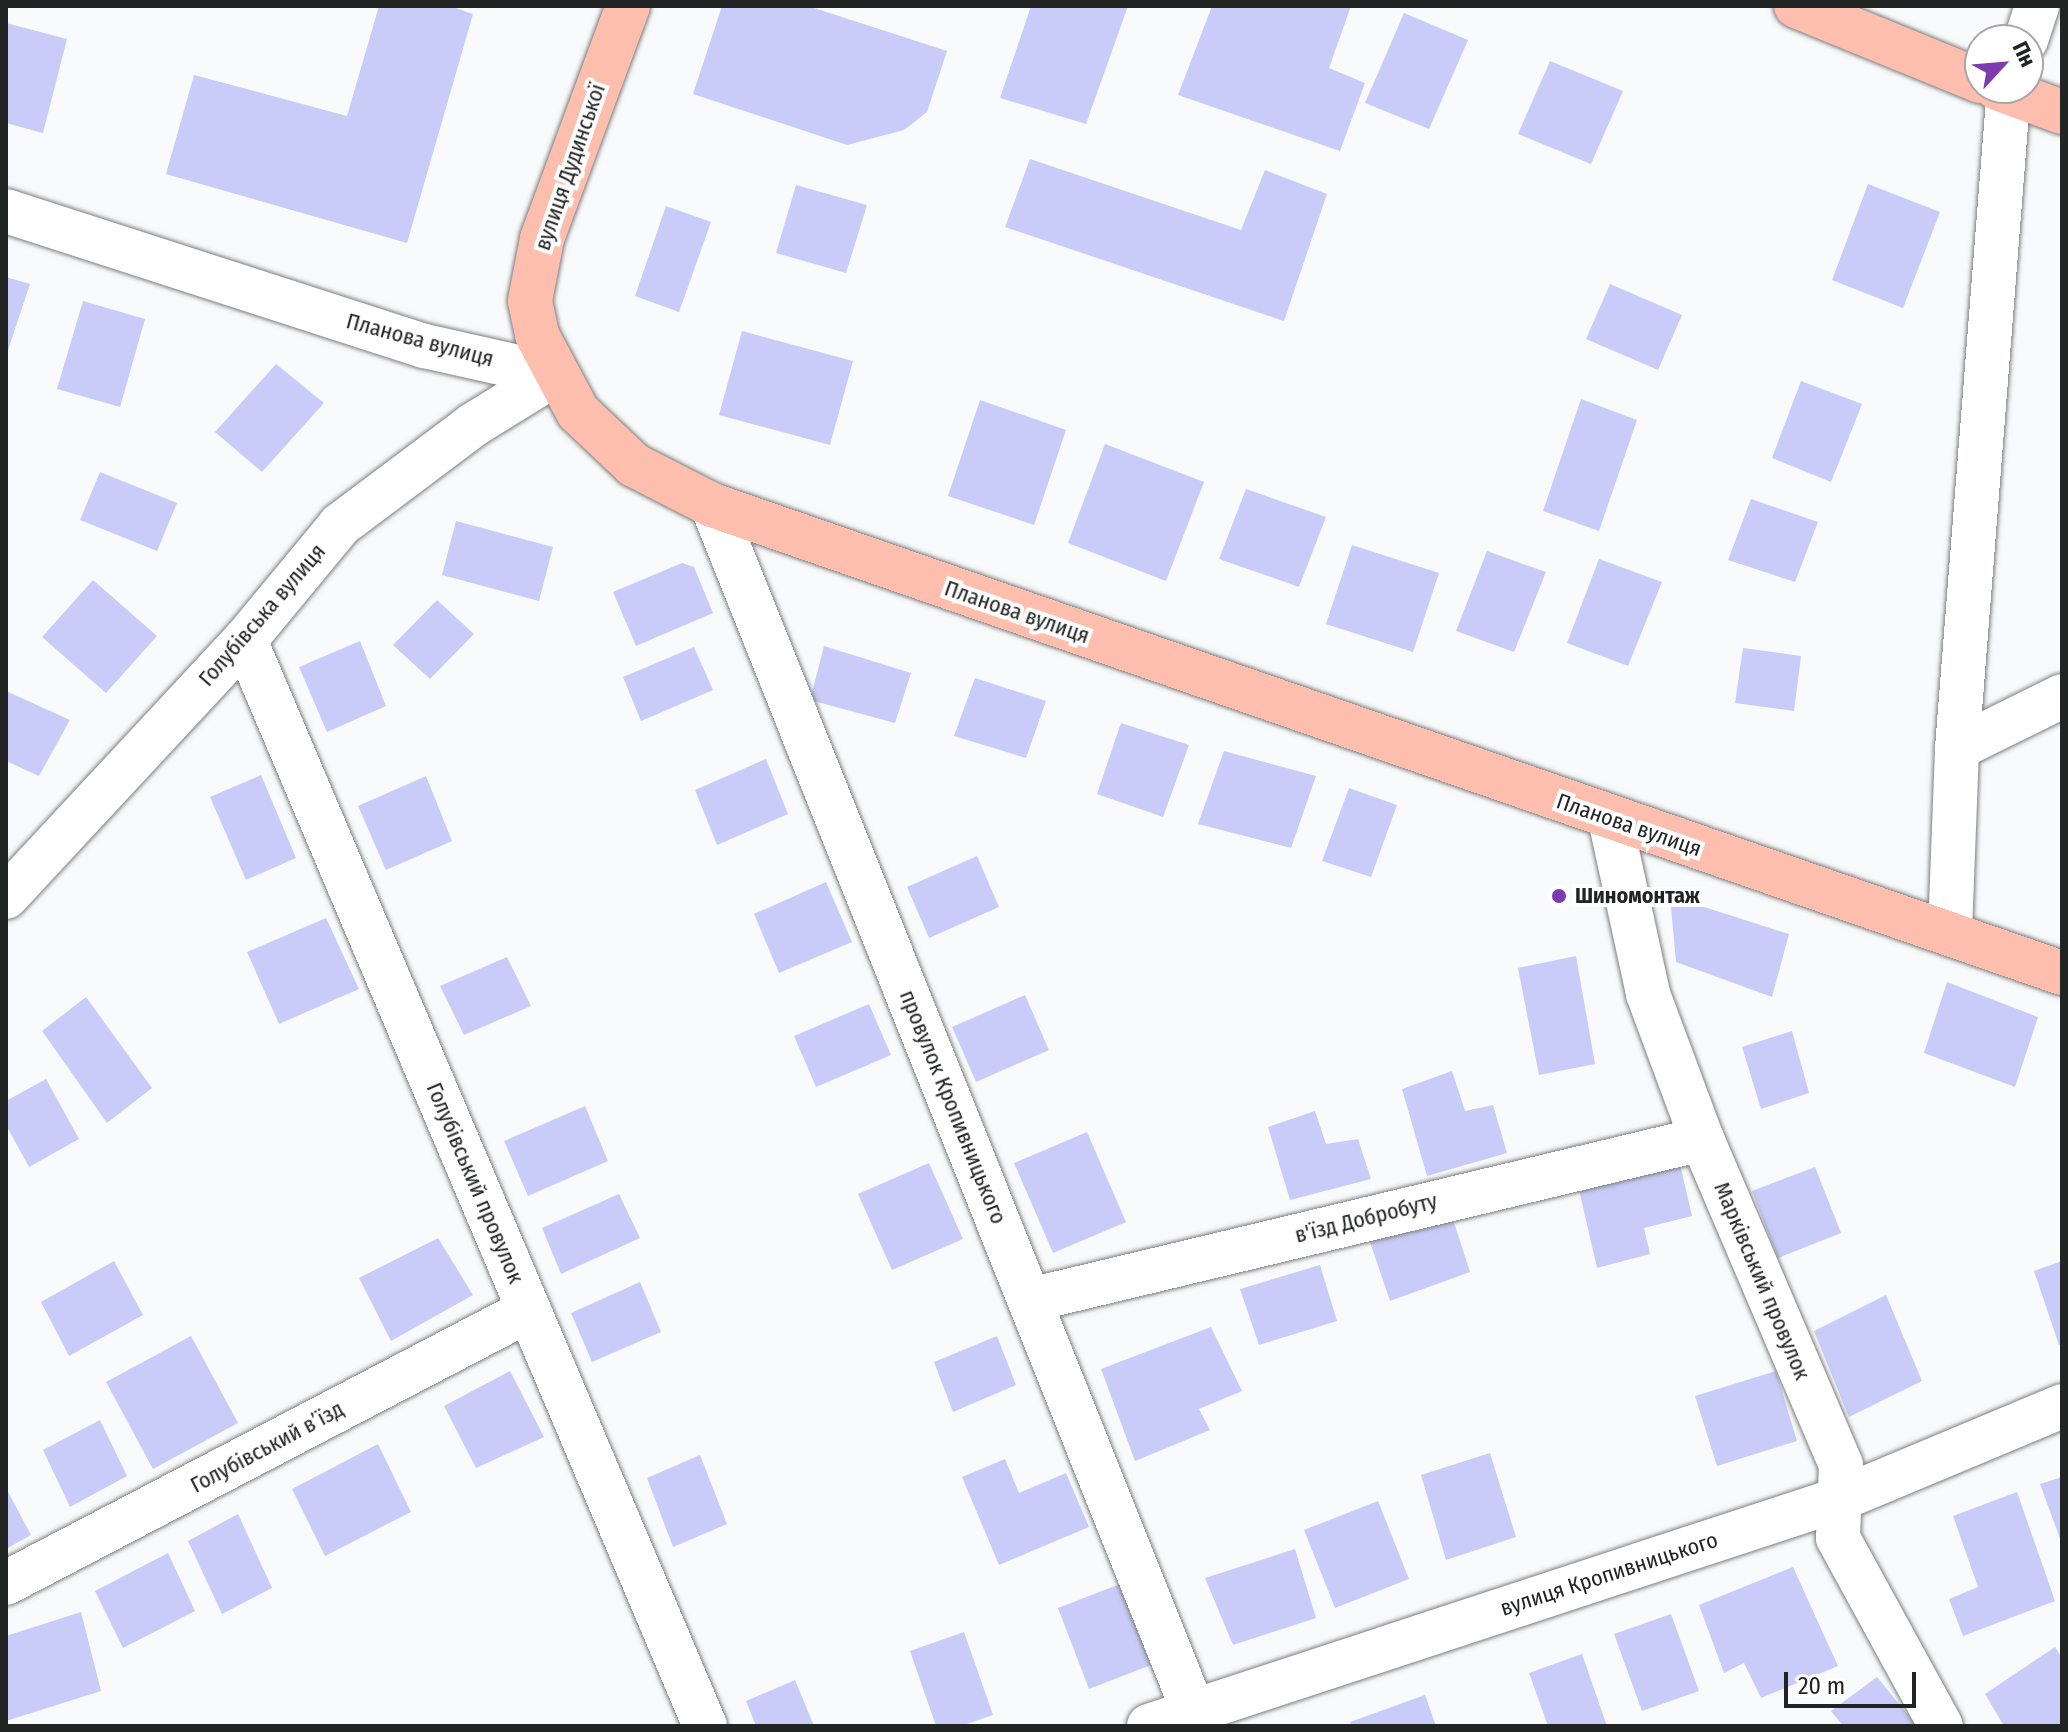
<!DOCTYPE html>
<html>
<head>
<meta charset="utf-8">
<style>
	body { margin:0 }
	#map { position:relative; width:2068px; height:1732px; overflow:hidden; background:#f9fafb; font-family:"Fira Sans Condensed",sans-serif }
	div>[style] { position:absolute }
	.building>* { inset:0; background:#c9ccf8 }
	.roads { filter:drop-shadow(0 0 2px #7d7e7f) drop-shadow(0 0 2px #7d7e7f) }
	.minor>* { height:44px; margin:-22px; padding:0 22px; transform-origin:22px; border-radius:22px; background:#fff }
	.primary>* { height:44px; margin:-22px; padding:0 22px; transform-origin:22px; border-radius:22px; background:#fdbead }
	.dots>* { width:22px; height:22px; translate:-50% -50%; box-sizing:border-box; border:4px solid #fff; border-radius:50% }
	span { translate:-50% -50%; white-space:nowrap; text-align:center; line-height:1.15; -webkit-text-stroke:8px #fff; paint-order:stroke }
	.street-label { font-size:22px; color:#222323 }
	.poi-label { font-size:22px; color:#222323; font-weight:700 }
	.left { translate:0 -50%; text-align:left }
	.frame { position:absolute; inset:0; border:8px solid #222323; pointer-events:none }
	.north { position:absolute; left:1964px; top:24px; width:80px; height:80px; box-sizing:border-box; background:#fff; border:2px solid #a7a7a7; border-radius:50%; rotate:64deg; font-size:22px; font-weight:700; line-height:32px; text-align:center; color:#222323 }
	.north::after { content:''; display:block; margin:auto; width:28px; height:36px; background:#7c3cb0; clip-path:polygon(50% 0,100% 100%,50% 72%,0 100%) }
	.scale { position:absolute; left:1784px; top:1672px; width:132px; height:36px; box-sizing:border-box; border:4px solid #222323; border-top:0; padding-left:10px; font-size:24px; line-height:28px; white-space:nowrap; color:#222323; -webkit-text-stroke:6px #fff; paint-order:stroke }
</style>
</head>
<body>
<div id="map">
	<div class="building">
		<div style="clip-path:polygon(379px 6px,450px 6px,473px 14px,407px 243px,166px 174px,194px 75px,347px 116px)"></div>
		<div style="clip-path:polygon(722px 6px,808px 6px,947px 51px,927px 112px,904px 130px,847px 145px,693px 94px)"></div>
		<div style="clip-path:polygon(1031px 6px,1128px 6px,1086px 124px,1000px 98px)"></div>
		<div style="clip-path:polygon(1212px 6px,1351px 6px,1329px 68px,1365px 83px,1340px 151px,1178px 95px)"></div>
		<div style="clip-path:polygon(1404px 13px,1468px 40px,1429px 129px,1365px 103px)"></div>
		<div style="clip-path:polygon(6px 23px,67px 39px,43px 133px,6px 123px)"></div>
		<div style="clip-path:polygon(1550px 61px,1623px 91px,1591px 164px,1518px 134px)"></div>
		<div style="clip-path:polygon(1030px 159px,1241px 230px,1265px 170px,1327px 194px,1284px 321px,1005px 227px)"></div>
		<div style="clip-path:polygon(1868px 184px,1940px 212px,1903px 308px,1832px 280px)"></div>
		<div style="clip-path:polygon(796px 185px,867px 205px,846px 273px,776px 253px)"></div>
		<div style="clip-path:polygon(666px 206px,711px 222px,679px 312px,635px 296px)"></div>
		<div style="clip-path:polygon(6px 277px,30px 284px,7px 353px,6px 353px)"></div>
		<div style="clip-path:polygon(1610px 284px,1682px 315px,1658px 370px,1586px 339px)"></div>
		<div style="clip-path:polygon(83px 301px,145px 319px,120px 407px,57px 389px)"></div>
		<div style="clip-path:polygon(742px 331px,853px 361px,830px 445px,719px 415px)"></div>
		<div style="clip-path:polygon(276px 364px,324px 403px,262px 472px,215px 432px)"></div>
		<div style="clip-path:polygon(1801px 381px,1862px 404px,1831px 482px,1772px 458px)"></div>
		<div style="clip-path:polygon(1581px 399px,1637px 420px,1599px 531px,1543px 511px)"></div>
		<div style="clip-path:polygon(980px 400px,1066px 430px,1034px 525px,948px 496px)"></div>
		<div style="clip-path:polygon(1105px 444px,1204px 482px,1166px 581px,1068px 543px)"></div>
		<div style="clip-path:polygon(100px 472px,177px 503px,157px 551px,80px 520px)"></div>
		<div style="clip-path:polygon(1246px 489px,1326px 517px,1299px 587px,1219px 559px)"></div>
		<div style="clip-path:polygon(1751px 499px,1818px 522px,1795px 582px,1728px 560px)"></div>
		<div style="clip-path:polygon(456px 521px,553px 547px,539px 601px,442px 575px)"></div>
		<div style="clip-path:polygon(1352px 545px,1439px 573px,1413px 652px,1326px 624px)"></div>
		<div style="clip-path:polygon(1487px 551px,1546px 572px,1514px 652px,1456px 631px)"></div>
		<div style="clip-path:polygon(1599px 559px,1662px 582px,1628px 666px,1567px 643px)"></div>
		<div style="clip-path:polygon(682px 563px,694px 567px,713px 613px,636px 646px,613px 592px)"></div>
		<div style="clip-path:polygon(93px 580px,157px 636px,106px 693px,42px 637px)"></div>
		<div style="clip-path:polygon(437px 600px,474px 634px,430px 679px,393px 645px)"></div>
		<div style="clip-path:polygon(360px 641px,386px 706px,327px 732px,299px 667px)"></div>
		<div style="clip-path:polygon(824px 646px,911px 673px,895px 723px,810px 700px)"></div>
		<div style="clip-path:polygon(694px 647px,713px 690px,641px 721px,623px 677px)"></div>
		<div style="clip-path:polygon(1743px 648px,1801px 656px,1794px 711px,1735px 703px)"></div>
		<div style="clip-path:polygon(975px 678px,1046px 701px,1026px 758px,954px 736px)"></div>
		<div style="clip-path:polygon(6px 691px,70px 720px,39px 776px,6px 761px)"></div>
		<div style="clip-path:polygon(1121px 723px,1189px 745px,1163px 817px,1097px 794px)"></div>
		<div style="clip-path:polygon(1224px 751px,1316px 776px,1291px 848px,1198px 824px)"></div>
		<div style="clip-path:polygon(766px 759px,788px 814px,717px 845px,695px 790px)"></div>
		<div style="clip-path:polygon(261px 775px,296px 858px,246px 880px,210px 797px)"></div>
		<div style="clip-path:polygon(426px 776px,452px 841px,386px 870px,358px 806px)"></div>
		<div style="clip-path:polygon(1349px 788px,1397px 805px,1371px 877px,1322px 861px)"></div>
		<div style="clip-path:polygon(977px 856px,999px 907px,929px 938px,907px 887px)"></div>
		<div style="clip-path:polygon(826px 882px,852px 942px,779px 973px,754px 914px)"></div>
		<div style="clip-path:polygon(1670px 896px,1789px 934px,1772px 997px,1676px 962px)"></div>
		<div style="clip-path:polygon(326px 918px,359px 989px,279px 1024px,247px 952px)"></div>
		<div style="clip-path:polygon(1576px 956px,1595px 1064px,1539px 1075px,1518px 968px)"></div>
		<div style="clip-path:polygon(507px 957px,531px 1006px,464px 1035px,440px 986px)"></div>
		<div style="clip-path:polygon(1947px 982px,2038px 1017px,2015px 1087px,1924px 1053px)"></div>
		<div style="clip-path:polygon(1025px 995px,1049px 1050px,976px 1082px,952px 1027px)"></div>
		<div style="clip-path:polygon(86px 997px,152px 1088px,107px 1123px,42px 1031px)"></div>
		<div style="clip-path:polygon(869px 1004px,891px 1055px,816px 1087px,794px 1036px)"></div>
		<div style="clip-path:polygon(1792px 1031px,1809px 1093px,1761px 1109px,1742px 1047px)"></div>
		<div style="clip-path:polygon(1452px 1071px,1465px 1111px,1493px 1105px,1507px 1153px,1427px 1176px,1402px 1089px)"></div>
		<div style="clip-path:polygon(46px 1079px,79px 1139px,29px 1167px,6px 1125px,6px 1101px)"></div>
		<div style="clip-path:polygon(585px 1106px,608px 1161px,528px 1196px,504px 1141px)"></div>
		<div style="clip-path:polygon(1315px 1111px,1326px 1144px,1358px 1139px,1371px 1179px,1290px 1200px,1268px 1127px)"></div>
		<div style="clip-path:polygon(1087px 1132px,1126px 1222px,1053px 1253px,1014px 1163px)"></div>
		<div style="clip-path:polygon(929px 1163px,963px 1239px,892px 1270px,858px 1194px)"></div>
		<div style="clip-path:polygon(1680px 1164px,1692px 1216px,1644px 1228px,1650px 1254px,1597px 1268px,1579px 1190px)"></div>
		<div style="clip-path:polygon(1815px 1167px,1841px 1233px,1778px 1258px,1752px 1191px)"></div>
		<div style="clip-path:polygon(619px 1194px,640px 1238px,561px 1274px,542px 1228px)"></div>
		<div style="clip-path:polygon(1450px 1210px,1470px 1272px,1390px 1301px,1369px 1239px)"></div>
		<div style="clip-path:polygon(438px 1238px,473px 1295px,391px 1341px,359px 1278px)"></div>
		<div style="clip-path:polygon(114px 1261px,143px 1315px,69px 1356px,41px 1302px)"></div>
		<div style="clip-path:polygon(2062px 1261px,2062px 1344px,2059px 1345px,2034px 1271px)"></div>
		<div style="clip-path:polygon(1320px 1265px,1337px 1321px,1259px 1345px,1240px 1289px)"></div>
		<div style="clip-path:polygon(640px 1282px,661px 1332px,592px 1362px,571px 1313px)"></div>
		<div style="clip-path:polygon(1886px 1295px,1922px 1381px,1849px 1417px,1814px 1331px)"></div>
		<div style="clip-path:polygon(1211px 1327px,1242px 1391px,1199px 1409px,1210px 1430px,1135px 1461px,1101px 1369px)"></div>
		<div style="clip-path:polygon(191px 1336px,238px 1423px,153px 1469px,106px 1382px)"></div>
		<div style="clip-path:polygon(997px 1336px,1016px 1385px,953px 1412px,934px 1362px)"></div>
		<div style="clip-path:polygon(510px 1371px,544px 1437px,476px 1468px,444px 1406px)"></div>
		<div style="clip-path:polygon(1776px 1371px,1797px 1441px,1717px 1466px,1695px 1396px)"></div>
		<div style="clip-path:polygon(100px 1420px,127px 1476px,70px 1507px,43px 1450px)"></div>
		<div style="clip-path:polygon(378px 1444px,411px 1512px,325px 1556px,292px 1489px)"></div>
		<div style="clip-path:polygon(1490px 1453px,1516px 1537px,1446px 1560px,1421px 1475px)"></div>
		<div style="clip-path:polygon(700px 1455px,727px 1524px,673px 1547px,647px 1478px)"></div>
		<div style="clip-path:polygon(1005px 1459px,1019px 1493px,1066px 1473px,1089px 1527px,999px 1565px,962px 1477px)"></div>
		<div style="clip-path:polygon(2062px 1477px,2062px 1544px,2040px 1484px)"></div>
		<div style="clip-path:polygon(6px 1488px,31px 1535px,6px 1549px)"></div>
		<div style="clip-path:polygon(2017px 1492px,2055px 1601px,1963px 1636px,1949px 1599px,1978px 1587px,1953px 1516px)"></div>
		<div style="clip-path:polygon(1378px 1501px,1409px 1579px,1335px 1608px,1304px 1530px)"></div>
		<div style="clip-path:polygon(238px 1514px,272px 1588px,222px 1614px,188px 1541px)"></div>
		<div style="clip-path:polygon(1295px 1549px,1316px 1618px,1233px 1645px,1205px 1578px)"></div>
		<div style="clip-path:polygon(168px 1553px,195px 1611px,123px 1648px,95px 1591px)"></div>
		<div style="clip-path:polygon(1793px 1567px,1838px 1666px,1761px 1698px,1744px 1663px,1724px 1673px,1699px 1605px)"></div>
		<div style="clip-path:polygon(1120px 1584px,1151px 1665px,1089px 1689px,1058px 1608px)"></div>
		<div style="clip-path:polygon(81px 1612px,101px 1691px,6px 1721px,6px 1636px)"></div>
		<div style="clip-path:polygon(1671px 1614px,1699px 1691px,1642px 1711px,1614px 1634px)"></div>
		<div style="clip-path:polygon(964px 1632px,993px 1715px,961px 1726px,936px 1726px,910px 1651px)"></div>
		<div style="clip-path:polygon(2055px 1647px,2062px 1658px,2062px 1726px,2004px 1726px,1985px 1694px)"></div>
		<div style="clip-path:polygon(1582px 1654px,1607px 1726px,1548px 1726px,1529px 1673px)"></div>
		<div style="clip-path:polygon(1877px 1677px,1917px 1726px,1843px 1726px,1831px 1711px)"></div>
		<div style="clip-path:polygon(795px 1680px,814px 1726px,756px 1726px,746px 1701px)"></div>
		<div style="clip-path:polygon(1425px 1695px,1436px 1726px,1352px 1726px,1350px 1722px)"></div>
	</div>
	<div class="roads">
		<div class="minor">
			<div style="left:2026px;top:40px;width:36px;rotate:-72deg"></div>
			<div style="left:6px;top:211px;width:440px;rotate:17.9deg"></div>
			<div style="left:425px;top:346px;width:132px;rotate:12.7deg"></div>
			<div style="left:712px;top:505px;width:1297px;rotate:68.24deg"></div>
			<div style="left:245px;top:640px;width:1179px;rotate:67.04deg"></div>
			<div style="left:1957px;top:748px;width:117px;rotate:-26.3deg"></div>
			<div style="left:1610px;top:819px;width:179px;rotate:77.7deg"></div>
			<div style="left:1648px;top:994px;width:155px;rotate:69.6deg"></div>
			<div style="left:1702px;top:1139px;width:354px;rotate:66.9deg"></div>
			<div style="left:1841px;top:1465px;width:73px;rotate:92.4deg"></div>
			<div style="left:1838px;top:1538px;width:214px;rotate:61.3deg"></div>
			<div style="left:6px;top:897px;width:351px;rotate:-47.1deg"></div>
			<div style="left:245px;top:640px;width:149px;rotate:-50.4deg"></div>
			<div style="left:340px;top:525px;width:166px;rotate:-36.9deg"></div>
			<div style="left:473px;top:425px;width:95px;rotate:-31.7deg"></div>
			<div style="left:1950px;top:932px;width:184px;rotate:-87.8deg"></div>
			<div style="left:1957px;top:748px;width:662px;rotate:-85.5deg"></div>
			<div style="left:1030px;top:1300px;width:691px;rotate:-13.47deg"></div>
			<div style="left:6px;top:1583px;width:590px;rotate:-27.56deg"></div>
			<div style="left:1149px;top:1726px;width:727px;rotate:-18.19deg"></div>
			<div style="left:1840px;top:1499px;width:241px;rotate:-22.7deg"></div>
		</div>
		<div class="primary">
			<div style="left:628px;top:6px;width:248px;rotate:110.3deg"></div>
			<div style="left:542px;top:239px;width:63px;rotate:101deg"></div>
			<div style="left:530px;top:301px;width:35px;rotate:78deg"></div>
			<div style="left:537px;top:335px;width:87px;rotate:62deg"></div>
			<div style="left:578px;top:412px;width:77px;rotate:43.4deg"></div>
			<div style="left:634px;top:465px;width:88px;rotate:27.1deg"></div>
			<div style="left:712px;top:505px;width:1429px;rotate:19.12deg"></div>
			<div style="left:1796px;top:6px;width:199px;rotate:22.2deg"></div>
			<div style="left:1997px;top:88px;width:69px;rotate:20.3deg"></div>
		</div>
	</div>
	<div class="dots">
		<div style="left:1559px;top:896px;background:#7c3cb0"></div>
	</div>
	<div class="street-label">
		<span style="left:570px;top:167px;rotate:-71deg">вулиця Дудинської</span>
		<span style="left:420px;top:340px;rotate:15deg">Планова вулиця</span>
		<span style="left:1017px;top:612px;rotate:19deg">Планова вулиця</span>
		<span style="left:262px;top:615px;rotate:-49deg">Голубівська вулиця</span>
		<span style="left:1629px;top:825px;rotate:19deg">Планова вулиця</span>
		<span style="left:953px;top:1107px;rotate:68deg">провулок Кропивницького</span>
		<span style="left:475px;top:1183px;rotate:67deg">Голубівський провулок</span>
		<span style="left:1366px;top:1218px;rotate:-14deg">в'їзд Добробуту</span>
		<span style="left:1762px;top:1281px;rotate:67deg">Марківський провулок</span>
		<span style="left:267px;top:1447px;rotate:-28deg">Голубівський в’їзд</span>
		<span style="left:1609px;top:1574px;rotate:-18deg">вулиця Кропивницького</span>
	</div>
	<div class="poi-label">
		<span class="left" style="left:1575px;top:896px">Шиномонтаж</span>
	</div>
	<div class="frame"></div>
	<div class="north">Пн</div>
	<div class="scale">20 m</div>
</div>
</body>
</html>
